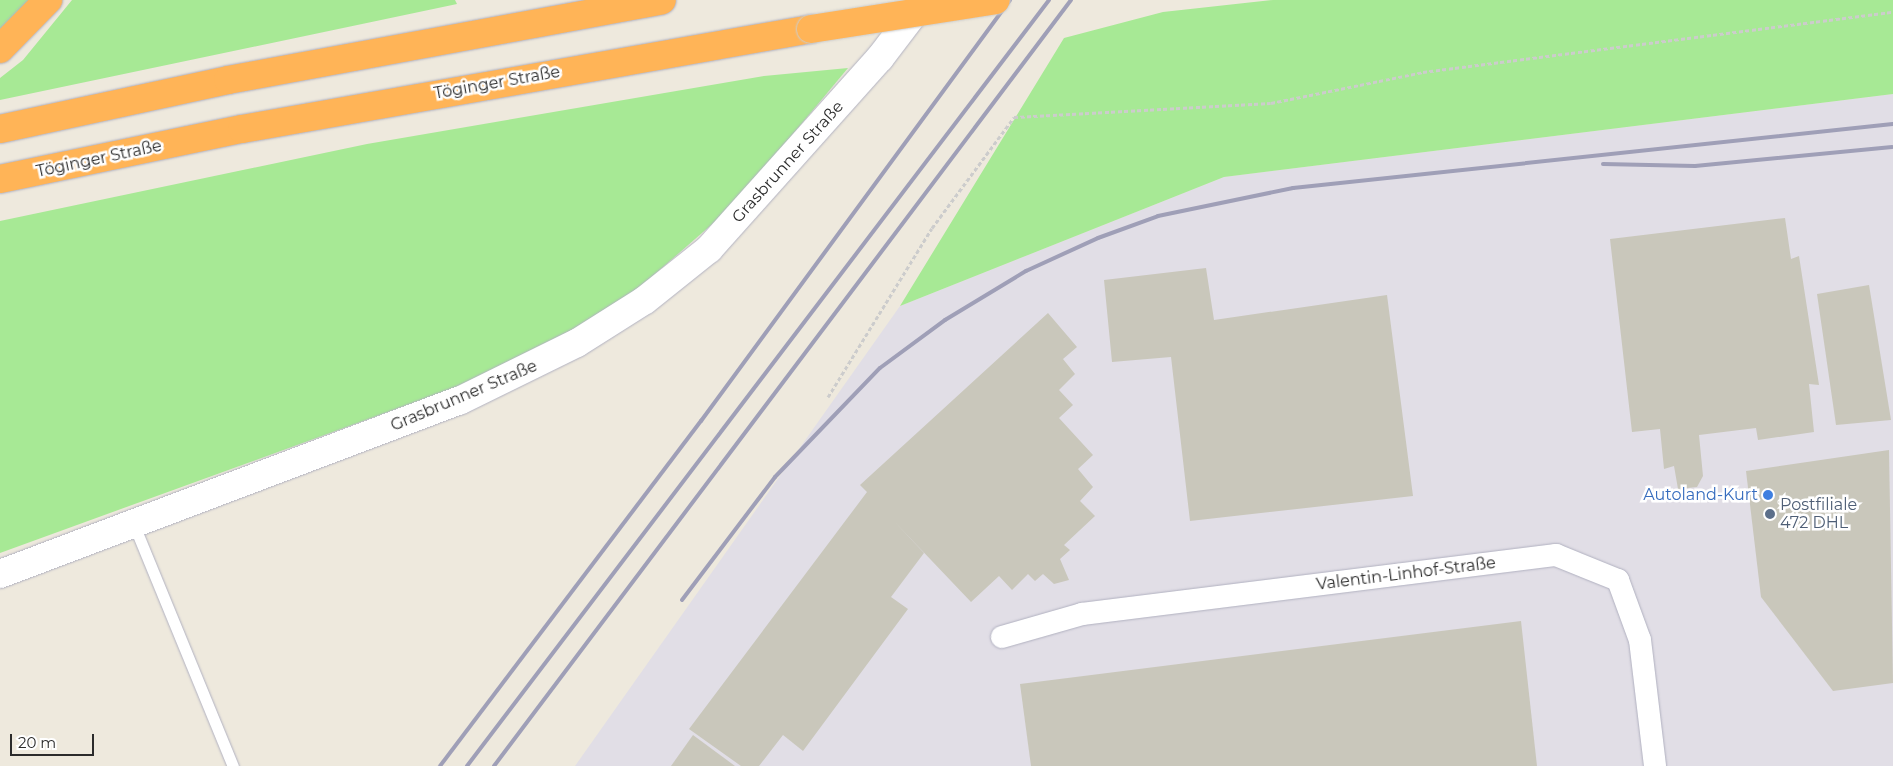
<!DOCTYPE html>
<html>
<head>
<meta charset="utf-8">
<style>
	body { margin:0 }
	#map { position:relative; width:1893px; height:766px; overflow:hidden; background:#eee9dd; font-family:Montserrat,sans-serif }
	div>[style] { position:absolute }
	.industrial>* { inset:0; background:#e1dee6 }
	.green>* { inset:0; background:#a7e995 }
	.building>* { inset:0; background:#c9c7bb }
	.path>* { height:3px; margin-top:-1.5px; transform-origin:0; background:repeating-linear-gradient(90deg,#ccc 0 4px,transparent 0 6.5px) }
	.roads { filter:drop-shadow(0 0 1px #b1b1c0) drop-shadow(0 0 1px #b1b1c0) }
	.lane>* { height:11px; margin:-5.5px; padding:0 5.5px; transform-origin:5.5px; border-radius:5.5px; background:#fff }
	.street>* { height:22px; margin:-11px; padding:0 11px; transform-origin:11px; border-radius:11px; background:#fff }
	.secondary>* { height:28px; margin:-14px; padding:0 14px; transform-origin:14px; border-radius:14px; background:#fff }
	.highway>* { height:28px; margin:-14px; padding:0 14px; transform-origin:14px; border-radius:14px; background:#ffb457 }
	.rail>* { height:4px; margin:-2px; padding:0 2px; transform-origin:2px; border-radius:2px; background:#9f9fb7 }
	.bridges { filter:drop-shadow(0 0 1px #ccc) drop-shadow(0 0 1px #ccc) }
	.highway-bridge>* { height:28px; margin:-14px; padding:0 14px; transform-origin:14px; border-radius:14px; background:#ffb457 }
	.dots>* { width:14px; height:14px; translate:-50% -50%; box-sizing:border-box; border:2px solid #fff; border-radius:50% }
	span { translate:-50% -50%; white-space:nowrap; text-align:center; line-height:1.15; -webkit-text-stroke:5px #fff; paint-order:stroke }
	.street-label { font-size:16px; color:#2b2b2b }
	.shop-label { font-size:16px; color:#366cbe }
	.right { translate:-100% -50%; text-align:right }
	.service-label { font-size:16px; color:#4e5e75 }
	.left { translate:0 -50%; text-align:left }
	.scale { position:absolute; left:10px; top:734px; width:84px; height:22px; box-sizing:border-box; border:2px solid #2b2b2b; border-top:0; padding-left:6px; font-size:15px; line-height:18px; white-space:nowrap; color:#2b2b2b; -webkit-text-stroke:4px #fff; paint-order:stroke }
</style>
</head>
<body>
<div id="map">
	<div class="industrial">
		<div style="clip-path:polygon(1893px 94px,1893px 766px,575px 766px,900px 306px,1224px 177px)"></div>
	</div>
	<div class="green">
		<div style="clip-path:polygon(0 0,34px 0,0 36px)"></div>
		<div style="clip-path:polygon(72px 0,455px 0,457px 4px,0 100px,0 78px,23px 60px)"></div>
		<div style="clip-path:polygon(1273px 0,1893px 0,1893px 94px,1224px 177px,900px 306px,1064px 38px,1163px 12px)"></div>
		<div style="clip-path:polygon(848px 68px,734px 205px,615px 309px,462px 385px,0 553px,0 221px,367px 144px,764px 76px)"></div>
	</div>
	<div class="building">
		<div style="clip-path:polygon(1785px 218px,1791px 259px,1799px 256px,1819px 385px,1809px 384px,1814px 432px,1758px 440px,1756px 428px,1699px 435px,1703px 476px,1697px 487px,1678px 489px,1674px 466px,1664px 469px,1660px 429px,1632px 432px,1610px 239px)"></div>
		<div style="clip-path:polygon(1206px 268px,1214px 320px,1387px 295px,1413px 496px,1190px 521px,1171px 357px,1112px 362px,1104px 280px)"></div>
		<div style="clip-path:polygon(1869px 285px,1891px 420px,1836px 425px,1817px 294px)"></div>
		<div style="clip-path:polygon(1048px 313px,1077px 347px,1063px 359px,1075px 374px,1059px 390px,1073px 405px,1059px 418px,1093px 455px,1078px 469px,1093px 487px,1080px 501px,1095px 516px,1064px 545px,1070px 550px,1060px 559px,1069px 580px,1054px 584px,1043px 574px,1035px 581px,1028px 574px,1012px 590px,999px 576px,971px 602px,892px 519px,924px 553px,891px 597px,908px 609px,803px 751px,783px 735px,759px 766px,741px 766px,689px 729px,867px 492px,860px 485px)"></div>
		<div style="clip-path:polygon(1889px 450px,1893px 683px,1833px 691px,1761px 597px,1746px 471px)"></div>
		<div style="clip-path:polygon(1521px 621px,1537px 766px,1031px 766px,1020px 684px)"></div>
		<div style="clip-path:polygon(693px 735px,735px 766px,671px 766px)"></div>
	</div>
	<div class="path">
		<div style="left:828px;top:397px;width:198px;rotate:-58.4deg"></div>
		<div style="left:932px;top:228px;width:138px;rotate:-53.5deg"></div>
		<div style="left:1014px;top:117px;width:257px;rotate:-3.1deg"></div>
		<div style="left:1271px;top:103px;width:155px;rotate:-11.5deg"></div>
		<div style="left:1423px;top:72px;width:474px;rotate:-7.3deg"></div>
	</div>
	<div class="roads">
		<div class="lane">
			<div style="left:134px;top:525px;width:261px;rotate:67.7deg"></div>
		</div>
		<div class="street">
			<div style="left:1002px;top:637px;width:83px;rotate:-16deg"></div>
			<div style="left:1082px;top:614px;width:478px;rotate:-7.1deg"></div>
			<div style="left:1556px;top:555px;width:67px;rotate:22deg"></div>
			<div style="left:1618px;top:580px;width:64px;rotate:69.9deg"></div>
			<div style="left:1640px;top:640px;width:127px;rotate:83.2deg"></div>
		</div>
		<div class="secondary">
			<div style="left:0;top:574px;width:491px;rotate:-20.7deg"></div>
			<div style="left:459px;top:401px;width:131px;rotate:-26.2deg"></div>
			<div style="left:577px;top:343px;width:80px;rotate:-32.3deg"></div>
			<div style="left:645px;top:300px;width:82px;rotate:-38.6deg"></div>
			<div style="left:709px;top:249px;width:256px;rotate:-48.2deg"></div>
			<div style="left:880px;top:58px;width:73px;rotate:-52.8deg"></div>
		</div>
		<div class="highway">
			<div style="left:0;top:49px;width:69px;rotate:-45.6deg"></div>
			<div style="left:0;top:129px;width:233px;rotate:-12.1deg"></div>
			<div style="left:228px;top:80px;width:441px;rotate:-10.4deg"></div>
			<div style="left:0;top:179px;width:247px;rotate:-11.7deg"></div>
			<div style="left:242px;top:129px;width:578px;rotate:-9.97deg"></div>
		</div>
	</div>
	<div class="rail">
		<div style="left:1603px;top:164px;width:92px;rotate:1.2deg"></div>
		<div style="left:1695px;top:166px;width:198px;rotate:-5.5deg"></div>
		<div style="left:682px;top:600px;width:154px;rotate:-52.9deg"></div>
		<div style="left:775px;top:477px;width:151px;rotate:-46.1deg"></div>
		<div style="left:880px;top:368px;width:81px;rotate:-36.4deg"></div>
		<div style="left:945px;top:320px;width:95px;rotate:-31.2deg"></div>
		<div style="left:1026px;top:271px;width:79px;rotate:-24.6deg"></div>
		<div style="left:1098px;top:238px;width:64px;rotate:-20.1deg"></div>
		<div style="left:1158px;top:216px;width:138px;rotate:-11.7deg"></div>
		<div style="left:1293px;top:188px;width:603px;rotate:-6.09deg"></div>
		<div style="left:440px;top:766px;width:433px;rotate:-52.9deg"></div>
		<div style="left:701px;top:421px;width:522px;rotate:-53.72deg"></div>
		<div style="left:467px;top:766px;width:962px;rotate:-52.77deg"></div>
		<div style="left:494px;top:766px;width:959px;rotate:-53.01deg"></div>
	</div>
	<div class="bridges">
		<div class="highway-bridge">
			<div style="left:811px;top:29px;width:187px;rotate:-8.9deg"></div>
		</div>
	</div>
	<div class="dots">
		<div style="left:1768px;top:495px;background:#3f7fe0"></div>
		<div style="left:1770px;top:514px;background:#5c6f8a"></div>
	</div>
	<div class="street-label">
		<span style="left:497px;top:83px;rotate:-10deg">Töginger Straße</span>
		<span style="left:99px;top:159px;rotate:-12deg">Töginger Straße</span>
		<span style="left:788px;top:162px;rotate:-48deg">Grasbrunner Straße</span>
		<span style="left:464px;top:396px;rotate:-23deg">Grasbrunner Straße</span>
		<span style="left:1406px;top:574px;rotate:-7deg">Valentin-Linhof-Straße</span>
	</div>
	<div class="shop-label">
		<span class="right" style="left:1758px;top:495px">Autoland-Kurt</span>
	</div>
	<div class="service-label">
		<span class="left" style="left:1780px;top:514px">Postfiliale<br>472 DHL</span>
	</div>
	<div class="scale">20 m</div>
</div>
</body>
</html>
